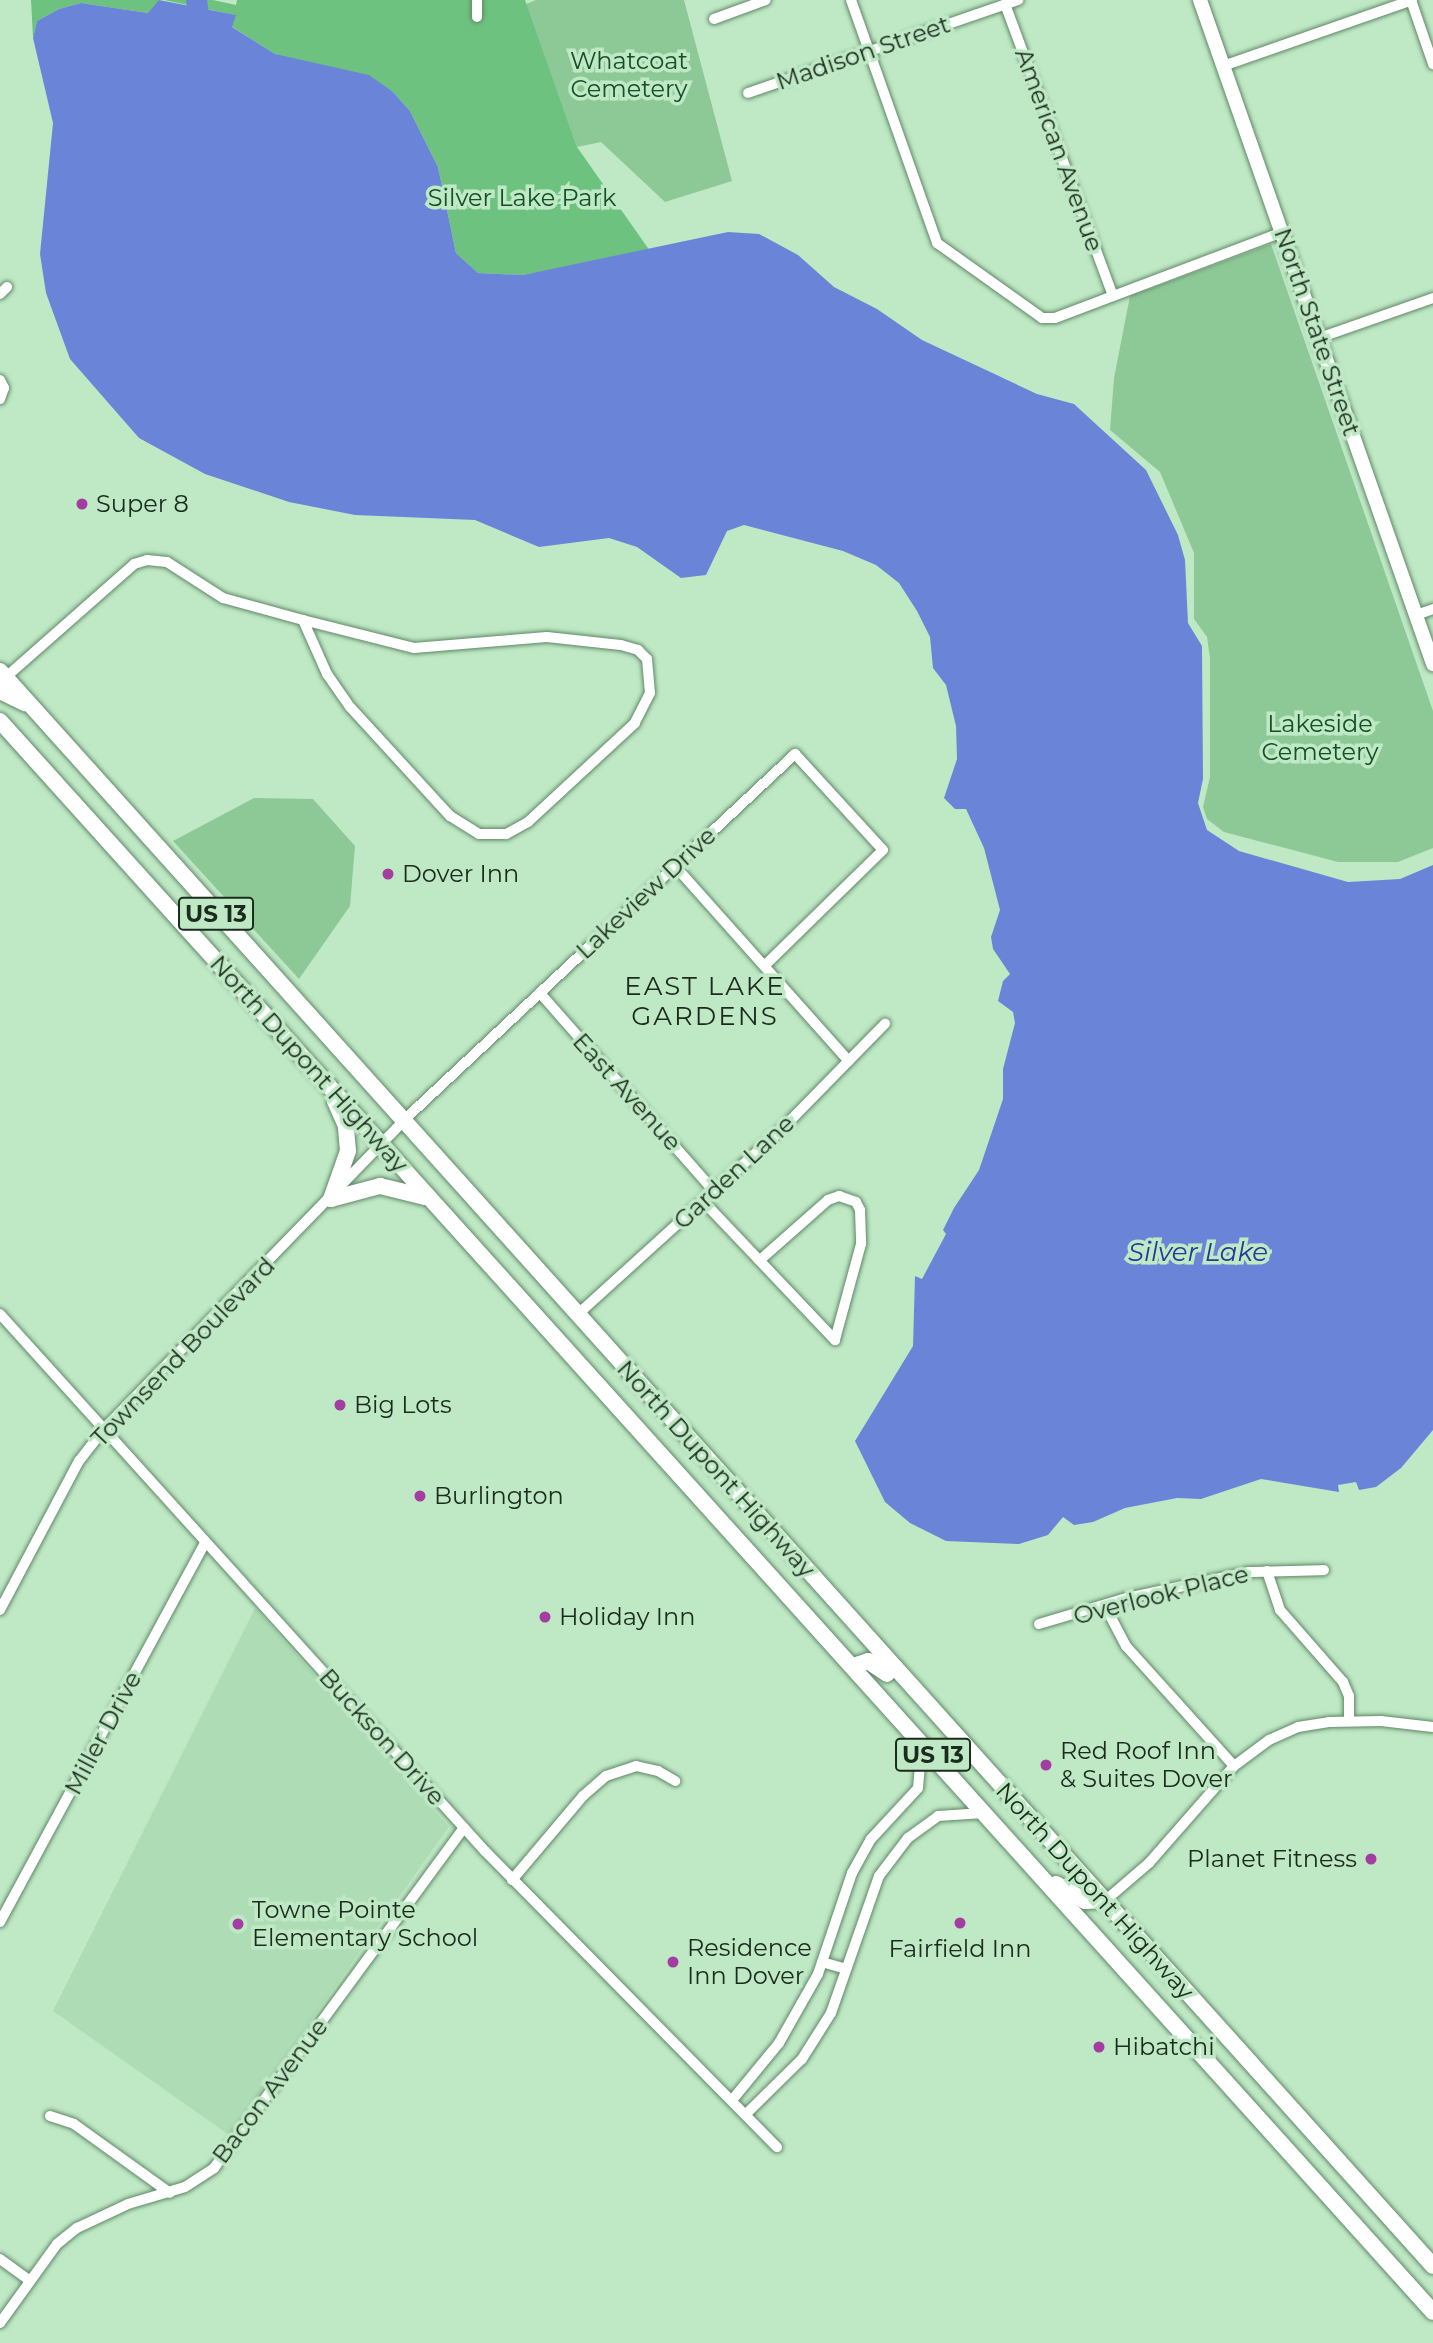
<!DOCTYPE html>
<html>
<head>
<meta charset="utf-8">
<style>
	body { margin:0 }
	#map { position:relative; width:1433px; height:2343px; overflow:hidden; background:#bfe9c5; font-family:Montserrat,sans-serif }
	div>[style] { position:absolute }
	.built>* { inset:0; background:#aeddb5 }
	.green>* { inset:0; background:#8dc997 }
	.forest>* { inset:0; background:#6ec27f }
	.water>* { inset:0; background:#6a85d7 }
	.river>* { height:21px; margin:-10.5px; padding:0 10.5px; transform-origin:10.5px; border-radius:10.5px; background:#6a85d7 }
	.roads { filter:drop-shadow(0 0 2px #618867) drop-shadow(0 0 2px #618867) }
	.minor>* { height:10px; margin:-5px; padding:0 5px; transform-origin:5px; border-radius:5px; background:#fff }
	.major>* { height:14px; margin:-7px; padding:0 7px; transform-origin:7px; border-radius:7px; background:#fff }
	.highway>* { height:16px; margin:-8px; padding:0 8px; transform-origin:8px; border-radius:8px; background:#fff }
	.dots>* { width:19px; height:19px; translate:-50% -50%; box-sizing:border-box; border:4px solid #bfe9c5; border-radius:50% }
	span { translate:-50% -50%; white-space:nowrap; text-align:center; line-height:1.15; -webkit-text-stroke:7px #bfe9c5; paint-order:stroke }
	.shield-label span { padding:2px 5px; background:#bfe9c5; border:2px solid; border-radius:5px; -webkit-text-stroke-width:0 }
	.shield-label { font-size:23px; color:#1b2b1d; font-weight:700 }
	.street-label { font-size:24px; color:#1b2b1d }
	.park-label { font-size:24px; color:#135025 }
	.poi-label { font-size:24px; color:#1b2b1d }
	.left { translate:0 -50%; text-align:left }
	.right { translate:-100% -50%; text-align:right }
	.neighbourhood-label { font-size:26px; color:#1b2b1d; letter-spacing:2px }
	.water-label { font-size:26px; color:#263999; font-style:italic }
</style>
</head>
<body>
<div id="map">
	<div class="built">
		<div style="clip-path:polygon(255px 1608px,449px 1827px,229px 2135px,53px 2011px)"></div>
	</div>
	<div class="green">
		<div style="clip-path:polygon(536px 0,684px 0,732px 181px,665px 202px,601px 142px,577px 147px,526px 4px)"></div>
		<div style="clip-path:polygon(1271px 244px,1433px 711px,1433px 848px,1398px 862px,1338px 862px,1224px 832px,1207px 819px,1203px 807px,1210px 777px,1210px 658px,1207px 637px,1194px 619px,1194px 553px,1160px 472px,1110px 430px,1114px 378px,1130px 296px)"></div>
		<div style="clip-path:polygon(254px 798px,313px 799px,355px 846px,350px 906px,299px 979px,173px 841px)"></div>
	</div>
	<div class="forest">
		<div style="clip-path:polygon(31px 0,159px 0,156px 10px,148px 13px,81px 3px,59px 9px,37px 21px,33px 38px)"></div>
		<div style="clip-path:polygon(164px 0,213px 0,236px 5px,237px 0,525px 0,577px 147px,650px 251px,523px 275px,478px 273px,456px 253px,438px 167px,410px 111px,393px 92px,275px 54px,231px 26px,235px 15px)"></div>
	</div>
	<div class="water">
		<div style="clip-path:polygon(159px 0,236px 15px,232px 27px,275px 54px,369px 75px,393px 92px,410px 111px,438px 167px,456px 253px,478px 273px,523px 275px,728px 232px,759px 234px,798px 255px,834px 287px,877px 309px,922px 340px,1037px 394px,1074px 404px,1146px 470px,1178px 535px,1185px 560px,1188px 623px,1202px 646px,1203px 779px,1198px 803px,1207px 830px,1239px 851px,1348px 882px,1400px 879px,1433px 865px,1433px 1430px,1401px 1468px,1376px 1487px,1359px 1490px,1356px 1482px,1338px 1485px,1339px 1492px,1261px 1479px,1201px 1499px,1177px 1498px,1125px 1508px,1093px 1522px,1074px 1525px,1063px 1517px,1048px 1535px,1019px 1544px,946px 1541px,910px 1523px,885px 1502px,855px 1441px,913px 1346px,915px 1276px,922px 1279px,946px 1234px,943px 1230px,954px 1208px,979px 1170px,1003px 1099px,1003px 1069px,1015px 1023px,1013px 1012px,998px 1001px,1003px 981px,1010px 974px,993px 949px,991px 937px,1000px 910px,984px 848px,966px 809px,955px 809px,944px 798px,957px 759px,956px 726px,946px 685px,933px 668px,930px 637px,917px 611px,899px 583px,876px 565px,843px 551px,744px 525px,727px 531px,706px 575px,681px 578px,637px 547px,609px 538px,539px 547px,475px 520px,355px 515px,289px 502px,205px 474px,139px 438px,70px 359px,46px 293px,40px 254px,53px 123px,33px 38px,37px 21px,59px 9px,81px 3px,148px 13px)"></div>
	</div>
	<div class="river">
		<div style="left:196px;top:0;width:36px;rotate:82deg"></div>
	</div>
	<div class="roads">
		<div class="minor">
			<div style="left:851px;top:0;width:258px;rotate:70.5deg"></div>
			<div style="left:937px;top:243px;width:129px;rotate:35.5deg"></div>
			<div style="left:1042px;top:318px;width:13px"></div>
			<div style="left:1055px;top:318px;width:243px;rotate:-20.7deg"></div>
			<div style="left:1411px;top:0;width:68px;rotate:71deg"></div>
			<div style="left:1005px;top:4px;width:311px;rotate:69.7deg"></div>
			<div style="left:477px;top:17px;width:17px;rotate:-90deg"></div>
			<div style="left:714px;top:19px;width:55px;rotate:-20.1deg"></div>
			<div style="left:1223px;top:66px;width:200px;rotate:-19.2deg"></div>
			<div style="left:748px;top:93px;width:286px;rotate:-19deg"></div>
			<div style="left:0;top:294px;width:10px;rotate:-45deg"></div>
			<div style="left:1319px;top:338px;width:121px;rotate:-19.3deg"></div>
			<div style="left:0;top:380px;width:9px;rotate:63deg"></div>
			<div style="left:4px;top:388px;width:12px;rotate:110deg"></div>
			<div style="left:1416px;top:615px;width:18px;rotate:-19deg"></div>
			<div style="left:303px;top:620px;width:114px;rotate:14.2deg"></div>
			<div style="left:414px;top:648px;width:133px;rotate:-4.7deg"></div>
			<div style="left:547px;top:637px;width:74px;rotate:6.2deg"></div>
			<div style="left:621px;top:645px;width:18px;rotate:16deg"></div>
			<div style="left:638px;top:650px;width:13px;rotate:45deg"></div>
			<div style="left:647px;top:659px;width:34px;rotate:85deg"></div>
			<div style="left:650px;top:693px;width:34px;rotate:117deg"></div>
			<div style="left:635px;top:723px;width:146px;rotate:137.2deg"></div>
			<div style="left:528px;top:822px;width:25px;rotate:151deg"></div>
			<div style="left:506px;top:834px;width:27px;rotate:180deg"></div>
			<div style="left:479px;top:834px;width:34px;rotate:-148deg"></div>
			<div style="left:450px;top:816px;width:148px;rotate:-132.5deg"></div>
			<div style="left:350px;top:707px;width:40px;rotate:-124.9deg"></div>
			<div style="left:327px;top:674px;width:59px;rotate:-114deg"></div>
			<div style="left:6px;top:677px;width:171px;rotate:-41.4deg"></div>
			<div style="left:134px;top:564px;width:14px;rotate:-17deg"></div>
			<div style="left:147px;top:560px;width:20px;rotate:6deg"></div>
			<div style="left:167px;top:562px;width:67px;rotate:32.7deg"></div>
			<div style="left:223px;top:598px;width:83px;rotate:15.4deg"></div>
			<div style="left:675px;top:866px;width:261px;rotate:48.3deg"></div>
			<div style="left:540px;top:993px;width:264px;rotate:48.7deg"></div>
			<div style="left:703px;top:1201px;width:192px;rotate:46.5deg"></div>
			<div style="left:760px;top:1260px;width:91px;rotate:-41.4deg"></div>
			<div style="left:828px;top:1200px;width:12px;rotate:-20deg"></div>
			<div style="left:839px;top:1196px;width:18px;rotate:19deg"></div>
			<div style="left:856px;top:1202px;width:9px;rotate:63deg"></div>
			<div style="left:860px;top:1210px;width:34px;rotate:88deg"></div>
			<div style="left:861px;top:1244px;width:99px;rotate:105.2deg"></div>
			<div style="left:0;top:1314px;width:724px;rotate:47.91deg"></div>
			<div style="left:485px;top:1851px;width:416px;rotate:45.4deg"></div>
			<div style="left:577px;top:1315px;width:278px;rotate:-42.2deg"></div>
			<div style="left:783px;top:1128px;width:146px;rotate:-45.6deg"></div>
			<div style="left:1267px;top:1571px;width:41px;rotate:71.6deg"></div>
			<div style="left:1280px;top:1610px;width:96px;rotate:48.8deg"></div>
			<div style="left:1343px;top:1682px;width:15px;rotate:67deg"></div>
			<div style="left:1349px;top:1696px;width:24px;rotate:90deg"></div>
			<div style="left:1105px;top:1606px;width:45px;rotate:62.3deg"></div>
			<div style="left:1126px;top:1646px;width:161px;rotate:48deg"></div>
			<div style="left:0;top:1610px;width:169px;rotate:-62.1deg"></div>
			<div style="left:79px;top:1461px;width:41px;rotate:-52deg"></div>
			<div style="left:104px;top:1429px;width:429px;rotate:-45.8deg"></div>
			<div style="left:403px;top:1121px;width:537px;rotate:-43.11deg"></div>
			<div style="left:795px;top:754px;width:130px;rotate:47.5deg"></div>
			<div style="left:883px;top:850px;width:163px;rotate:135.7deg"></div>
			<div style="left:1039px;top:1624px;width:92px;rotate:-16.5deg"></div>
			<div style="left:1127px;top:1598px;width:125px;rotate:-12deg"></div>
			<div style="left:1249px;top:1572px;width:75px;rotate:-1.5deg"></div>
			<div style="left:512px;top:1880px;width:110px;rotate:-49.8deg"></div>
			<div style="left:583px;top:1796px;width:30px;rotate:-41deg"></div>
			<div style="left:606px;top:1776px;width:32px;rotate:-18deg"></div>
			<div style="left:636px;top:1766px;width:23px;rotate:13deg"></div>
			<div style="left:658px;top:1771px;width:20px;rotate:30deg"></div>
			<div style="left:1106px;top:1900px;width:57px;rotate:-40.7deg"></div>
			<div style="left:1149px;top:1863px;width:129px;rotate:-48.8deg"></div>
			<div style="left:1234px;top:1766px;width:44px;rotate:-36.6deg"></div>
			<div style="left:1269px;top:1740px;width:32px;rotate:-24deg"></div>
			<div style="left:1298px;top:1727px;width:31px;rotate:-9deg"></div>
			<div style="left:1329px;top:1722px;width:52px;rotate:-1.1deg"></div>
			<div style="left:1381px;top:1721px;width:52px;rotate:6.6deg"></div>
			<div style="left:0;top:1922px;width:431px;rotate:-61.6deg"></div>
			<div style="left:822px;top:1962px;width:25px;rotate:16deg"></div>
			<div style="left:733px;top:2099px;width:72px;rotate:-50.6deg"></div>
			<div style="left:779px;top:2043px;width:79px;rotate:-60.5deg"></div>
			<div style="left:818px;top:1974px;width:107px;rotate:-71.4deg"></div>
			<div style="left:852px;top:1873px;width:39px;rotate:-61deg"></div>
			<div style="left:871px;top:1839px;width:69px;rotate:-47.3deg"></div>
			<div style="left:918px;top:1788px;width:23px;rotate:-85deg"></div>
			<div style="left:920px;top:1765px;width:31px;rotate:-109deg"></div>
			<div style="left:747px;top:2113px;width:77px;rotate:-44.5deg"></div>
			<div style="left:802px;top:2059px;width:54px;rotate:-57.8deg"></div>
			<div style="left:831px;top:2013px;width:145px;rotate:-70.7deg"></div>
			<div style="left:879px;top:1876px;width:48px;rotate:-52.7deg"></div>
			<div style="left:908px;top:1838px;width:37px;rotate:-36deg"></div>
			<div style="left:938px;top:1816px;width:46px;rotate:-3.7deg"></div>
			<div style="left:50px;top:2116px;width:25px;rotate:18deg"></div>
			<div style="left:74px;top:2124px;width:118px;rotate:35.7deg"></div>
			<div style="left:0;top:2259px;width:37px;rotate:36deg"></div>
			<div style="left:0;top:2323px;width:97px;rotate:-54.2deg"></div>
			<div style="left:57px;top:2244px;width:26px;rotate:-39deg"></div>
			<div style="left:77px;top:2228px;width:56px;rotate:-25.2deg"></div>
			<div style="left:128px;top:2204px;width:59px;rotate:-16.6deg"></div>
			<div style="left:185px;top:2187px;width:35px;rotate:-33deg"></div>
			<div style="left:214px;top:2168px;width:422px;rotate:-53.7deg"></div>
		</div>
		<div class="major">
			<div style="left:1200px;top:0;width:704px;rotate:70.66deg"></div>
		</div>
		<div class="highway">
			<div style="left:0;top:671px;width:2144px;rotate:48.06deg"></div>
			<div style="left:0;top:691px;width:28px;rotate:26deg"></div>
			<div style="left:0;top:721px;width:2141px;rotate:47.99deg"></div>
			<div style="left:331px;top:1199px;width:51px;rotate:-70.5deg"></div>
			<div style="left:348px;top:1151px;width:25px;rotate:-95deg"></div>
			<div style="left:346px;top:1126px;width:27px;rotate:-114deg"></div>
			<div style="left:331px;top:1199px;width:51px;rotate:-14.9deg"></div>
			<div style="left:380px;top:1186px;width:46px;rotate:13.7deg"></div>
			<div style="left:853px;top:1666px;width:16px;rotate:-18deg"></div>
			<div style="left:868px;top:1661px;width:23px;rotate:34deg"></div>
			<div style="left:1056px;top:1884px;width:34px;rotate:30deg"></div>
			<div style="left:1085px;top:1901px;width:21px;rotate:-3deg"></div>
		</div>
	</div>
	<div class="dots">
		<div style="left:82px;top:504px;background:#a43da1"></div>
		<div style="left:388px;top:874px;background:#a43da1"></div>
		<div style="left:340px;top:1405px;background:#a43da1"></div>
		<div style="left:420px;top:1496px;background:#a43da1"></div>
		<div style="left:545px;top:1617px;background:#a43da1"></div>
		<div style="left:1046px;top:1765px;background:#a43da1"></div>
		<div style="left:1371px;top:1859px;background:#a43da1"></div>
		<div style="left:960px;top:1923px;background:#a43da1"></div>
		<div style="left:238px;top:1924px;background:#a43da1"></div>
		<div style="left:673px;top:1962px;background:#a43da1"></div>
		<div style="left:1099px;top:2047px;background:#a43da1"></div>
	</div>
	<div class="shield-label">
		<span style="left:216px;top:914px">US 13</span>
		<span style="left:933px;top:1755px">US 13</span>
	</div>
	<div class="street-label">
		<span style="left:863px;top:53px;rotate:-19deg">Madison Street</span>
		<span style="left:1059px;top:150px;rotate:70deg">American Avenue</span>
		<span style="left:1317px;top:332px;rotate:71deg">North State Street</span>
		<span style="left:646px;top:893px;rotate:-43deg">Lakeview Drive</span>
		<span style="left:309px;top:1064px;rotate:48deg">North Dupont Highway</span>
		<span style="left:627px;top:1092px;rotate:48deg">East Avenue</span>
		<span style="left:734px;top:1172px;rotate:-43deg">Garden Lane</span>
		<span style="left:183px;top:1352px;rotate:-46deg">Townsend Boulevard</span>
		<span style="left:716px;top:1469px;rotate:48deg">North Dupont Highway</span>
		<span style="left:1161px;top:1595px;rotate:-14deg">Overlook Place</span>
		<span style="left:103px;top:1733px;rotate:-62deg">Miller Drive</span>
		<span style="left:382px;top:1737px;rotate:48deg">Buckson Drive</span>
		<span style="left:1095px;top:1891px;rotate:48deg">North Dupont Highway</span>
		<span style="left:270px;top:2091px;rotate:-53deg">Bacon Avenue</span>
	</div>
	<div class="park-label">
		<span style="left:629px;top:75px">Whatcoat<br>Cemetery</span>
		<span style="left:522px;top:198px">Silver Lake Park</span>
		<span style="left:1320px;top:738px">Lakeside<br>Cemetery</span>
	</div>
	<div class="poi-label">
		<span class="left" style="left:96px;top:504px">Super 8</span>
		<span class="left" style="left:402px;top:874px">Dover Inn</span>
		<span class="left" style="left:354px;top:1405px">Big Lots</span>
		<span class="left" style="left:434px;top:1496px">Burlington</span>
		<span class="left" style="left:559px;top:1617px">Holiday Inn</span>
		<span class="left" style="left:1060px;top:1765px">Red Roof Inn<br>&amp; Suites Dover</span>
		<span class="right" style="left:1357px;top:1859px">Planet Fitness</span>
		<span class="left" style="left:252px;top:1924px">Towne Pointe<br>Elementary School</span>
		<span class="left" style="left:687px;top:1962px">Residence<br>Inn Dover</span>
		<span style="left:960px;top:1949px">Fairfield Inn</span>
		<span class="left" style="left:1113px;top:2047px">Hibatchi</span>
	</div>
	<div class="neighbourhood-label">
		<span style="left:705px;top:1002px">EAST LAKE<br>GARDENS</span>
	</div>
	<div class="water-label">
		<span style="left:1198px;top:1253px">Silver Lake</span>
	</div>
</div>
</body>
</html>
